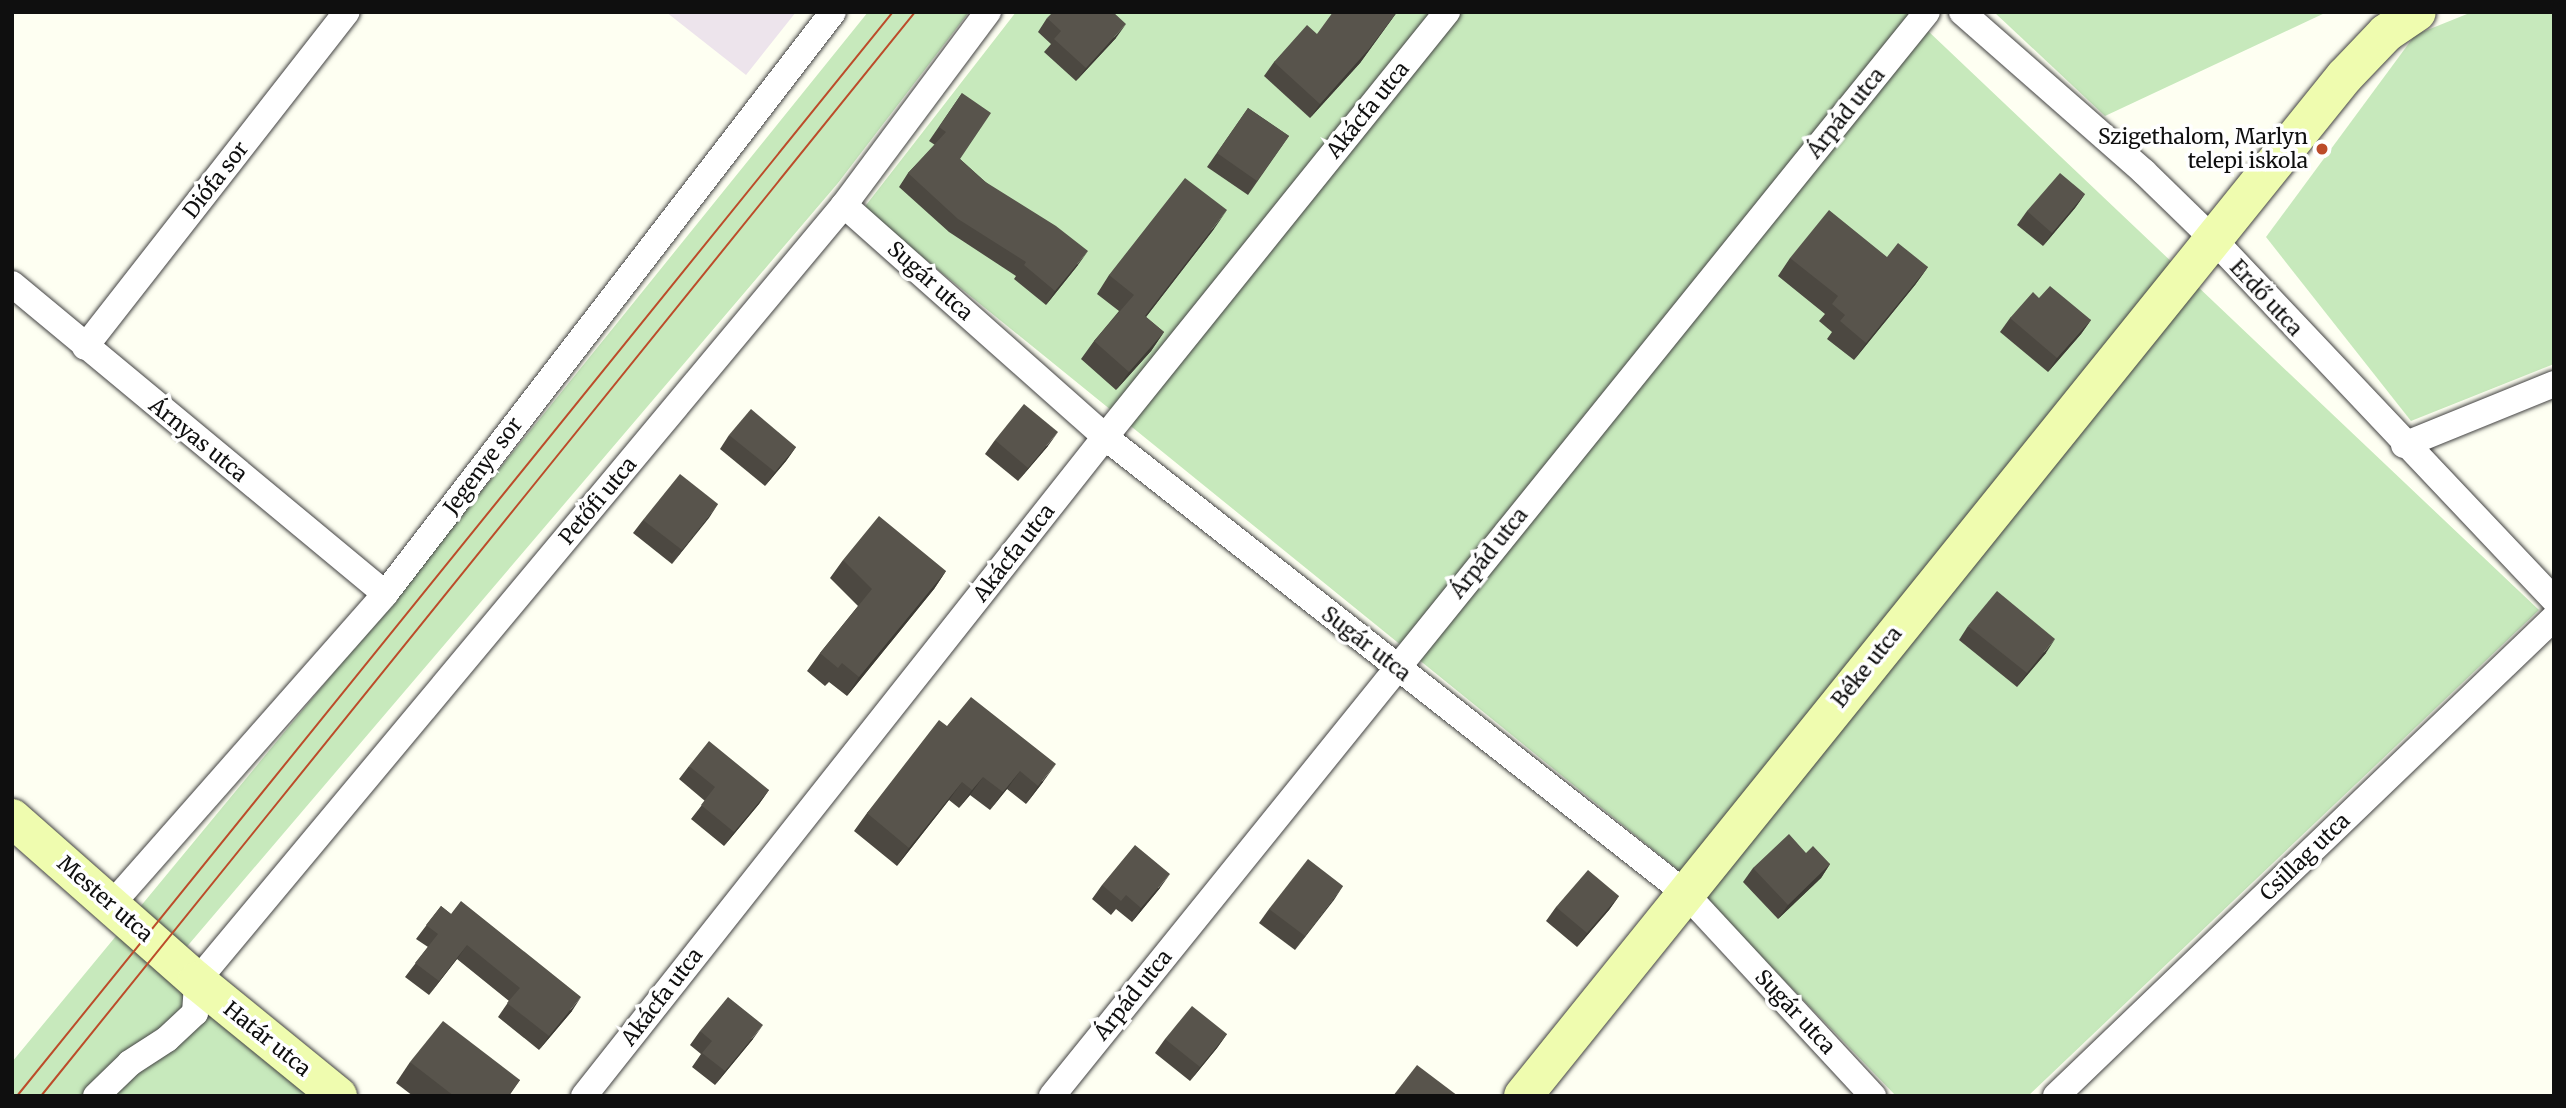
<!DOCTYPE html>
<html>
<head>
<meta charset="utf-8">
<style>
	body { margin:0 }
	#map { position:relative; width:2566px; height:1108px; overflow:hidden; background:#fefff2; font-family:Merriweather,serif }
	div>[style] { position:absolute }
	.industrial>* { inset:0; background:#ede4ec }
	.green>* { inset:0; background:#c7e9bc }
	.roads { filter:drop-shadow(0 0 2px #424242) drop-shadow(0 0 2px #424242) }
	.street>* { height:26px; margin:-13px; padding:0 13px; transform-origin:13px; border-radius:13px; background:#fff }
	.secondary>* { height:38px; margin:-19px; padding:0 19px; transform-origin:19px; border-radius:19px; background:#effcaf }
	.tram>* { height:2px; margin:-1px; padding:0 1px; transform-origin:1px; border-radius:1px; background:#bc4c2a }
	.wall>* { inset:0; background:#4c4841 }
	.shaded-wall>* { inset:0; background:#3e3b35 }
	.building>* { inset:0; background:#58544c }
	.dots>* { width:19px; height:19px; translate:-50% -50%; box-sizing:border-box; border:4px solid #fff; border-radius:50% }
	span { translate:-50% -50%; white-space:nowrap; text-align:center; line-height:1.15; -webkit-text-stroke:7px #fff; paint-order:stroke }
	.street-label { font-size:21px; color:#0f0f0f }
	.poi-label { font-size:21px; color:#0f0f0f }
	.right { translate:-100% -50%; text-align:right }
	.frame { position:absolute; inset:0; border:14px solid #0f0f0f; pointer-events:none }
</style>
</head>
<body>
<div id="map">
	<div class="industrial">
		<div style="clip-path:polygon(666px 12px,796px 12px,746px 75px)"></div>
	</div>
	<div class="green">
		<div style="clip-path:polygon(868px 12px,969px 12px,838px 183px,167px 970px,321px 1096px,12px 1096px,12px 1062px,405px 586px)"></div>
		<div style="clip-path:polygon(1016px 12px,1908px 12px,2539px 610px,2028px 1096px,1896px 1096px,1677px 869px,863px 209px)"></div>
		<div style="clip-path:polygon(1994px 12px,2327px 12px,2105px 116px)"></div>
		<div style="clip-path:polygon(2472px 12px,2554px 12px,2554px 364px,2411px 421px,2266px 237px,2415px 35px)"></div>
	</div>
	<div class="roads">
		<div class="street">
			<div style="left:1962px;top:12px;width:242px;rotate:41.3deg"></div>
			<div style="left:2144px;top:172px;width:96px;rotate:44.2deg"></div>
			<div style="left:2213px;top:239px;width:497px;rotate:46.6deg"></div>
			<div style="left:844px;top:205px;width:349px;rotate:41.6deg"></div>
			<div style="left:1105px;top:437px;width:738px;rotate:38.17deg"></div>
			<div style="left:1685px;top:893px;width:277px;rotate:47.2deg"></div>
			<div style="left:12px;top:284px;width:485px;rotate:39.7deg"></div>
			<div style="left:85px;top:347px;width:425px;rotate:-52deg"></div>
			<div style="left:2404px;top:445px;width:162px;rotate:-22.1deg"></div>
			<div style="left:112px;top:904px;width:413px;rotate:-48.6deg"></div>
			<div style="left:385px;top:594px;width:734px;rotate:-52.41deg"></div>
			<div style="left:96px;top:1096px;width:47px;rotate:-44.1deg"></div>
			<div style="left:130px;top:1063px;width:44px;rotate:-33deg"></div>
			<div style="left:167px;top:1039px;width:38px;rotate:-43deg"></div>
			<div style="left:195px;top:1013px;width:32px;rotate:-86deg"></div>
			<div style="left:197px;top:981px;width:1010px;rotate:-50.18deg"></div>
			<div style="left:844px;top:205px;width:241px;rotate:-53.3deg"></div>
			<div style="left:584px;top:1096px;width:840px;rotate:-51.67deg"></div>
			<div style="left:1105px;top:437px;width:546px;rotate:-51.18deg"></div>
			<div style="left:1052px;top:1096px;width:1393px;rotate:-51.09deg"></div>
			<div style="left:2056px;top:1096px;width:690px;rotate:-43.83deg"></div>
		</div>
		<div class="secondary">
			<div style="left:12px;top:818px;width:247px;rotate:41.4deg"></div>
			<div style="left:197px;top:981px;width:182px;rotate:39.2deg"></div>
			<div style="left:1523px;top:1096px;width:1310px;rotate:-51.14deg"></div>
			<div style="left:2345px;top:76px;width:59px;rotate:-46.4deg"></div>
			<div style="left:2386px;top:33px;width:37px;rotate:-34deg"></div>
		</div>
	</div>
	<div class="tram">
		<div style="left:17px;top:1096px;width:1394px;rotate:-51.06deg"></div>
		<div style="left:41px;top:1096px;width:1392px;rotate:-51.12deg"></div>
	</div>
	<div class="wall">
		<div style="clip-path:polygon(1397px 12px,1360px 63px,1310px 118px,1264px 76px,1274px 62px,1317px 34px)"></div>
		<div style="clip-path:polygon(1047px 18px,1116px 38px,1076px 81px,1044px 52px,1051px 44px,1038px 32px)"></div>
		<div style="clip-path:polygon(962px 93px,960px 159px,1078px 265px,1046px 305px,1014px 279px,1016px 276px,949px 232px,899px 187px,908px 173px,935px 145px,929px 141px)"></div>
		<div style="clip-path:polygon(1248px 108px,1289px 136px,1248px 195px,1207px 167px)"></div>
		<div style="clip-path:polygon(2085px 194px,2075px 208px,2043px 246px,2017px 225px,2027px 211px)"></div>
		<div style="clip-path:polygon(1214px 229px,1146px 317px,1164px 332px,1151px 351px,1116px 390px,1081px 359px,1094px 341px,1119px 311px,1097px 294px,1109px 275px)"></div>
		<div style="clip-path:polygon(1887px 257px,1928px 267px,1915px 285px,1854px 360px,1827px 339px,1832px 332px,1819px 321px,1825px 314px,1778px 276px,1790px 258px)"></div>
		<div style="clip-path:polygon(2039px 298px,2091px 320px,2081px 334px,2048px 372px,2000px 332px,2010px 318px)"></div>
		<div style="clip-path:polygon(729px 435px,796px 447px,786px 461px,765px 486px,720px 449px)"></div>
		<div style="clip-path:polygon(995px 440px,1048px 446px,1018px 481px,985px 454px)"></div>
		<div style="clip-path:polygon(718px 504px,672px 564px,633px 533px,643px 520px)"></div>
		<div style="clip-path:polygon(843px 560px,946px 571px,934px 589px,847px 696px,829px 682px,825px 686px,807px 671px,820px 653px,858px 606px,830px 578px)"></div>
		<div style="clip-path:polygon(1968px 626px,2046px 653px,2017px 687px,1959px 640px)"></div>
		<div style="clip-path:polygon(947px 726px,1043px 782px,1026px 804px,1007px 789px,990px 810px,970px 795px,959px 808px,949px 800px,897px 866px,854px 831px,867px 813px)"></div>
		<div style="clip-path:polygon(689px 766px,769px 790px,759px 804px,724px 846px,691px 819px,705px 801px,679px 779px)"></div>
		<div style="clip-path:polygon(1806px 853px,1830px 864px,1821px 878px,1778px 919px,1743px 882px,1753px 868px)"></div>
		<div style="clip-path:polygon(1102px 885px,1160px 888px,1132px 922px,1116px 909px,1111px 915px,1092px 899px)"></div>
		<div style="clip-path:polygon(1343px 886px,1295px 950px,1259px 923px,1269px 909px)"></div>
		<div style="clip-path:polygon(1619px 896px,1609px 910px,1577px 947px,1546px 921px,1556px 907px)"></div>
		<div style="clip-path:polygon(441px 906px,572px 1011px,539px 1050px,498px 1017px,509px 1001px,457px 959px,429px 995px,405px 977px,428px 947px,416px 939px)"></div>
		<div style="clip-path:polygon(700px 1031px,753px 1039px,715px 1085px,692px 1067px,701px 1054px,690px 1045px)"></div>
		<div style="clip-path:polygon(1227px 1034px,1217px 1048px,1190px 1081px,1155px 1053px,1165px 1039px)"></div>
		<div style="clip-path:polygon(410px 1062px,520px 1080px,509px 1096px,413px 1096px,396px 1083px)"></div>
	</div>
	<div class="shaded-wall">
		<div style="clip-path:polygon(1397px 12px,1360px 63px,1310px 118px,1320px 104px)"></div>
		<div style="clip-path:polygon(1126px 24px,1116px 38px,1076px 81px,1086px 68px)"></div>
		<div style="clip-path:polygon(2085px 194px,2075px 208px,2043px 246px,2052px 233px)"></div>
		<div style="clip-path:polygon(1227px 210px,1214px 229px,1132px 335px,1145px 316px)"></div>
		<div style="clip-path:polygon(1088px 251px,1078px 265px,1046px 305px,1055px 291px)"></div>
		<div style="clip-path:polygon(1928px 267px,1915px 285px,1854px 360px,1866px 343px)"></div>
		<div style="clip-path:polygon(2091px 320px,2081px 334px,2048px 372px,2057px 358px)"></div>
		<div style="clip-path:polygon(1164px 332px,1151px 351px,1116px 390px,1129px 372px)"></div>
		<div style="clip-path:polygon(1058px 432px,1048px 446px,1018px 481px,1028px 468px)"></div>
		<div style="clip-path:polygon(796px 447px,786px 461px,765px 486px,775px 472px)"></div>
		<div style="clip-path:polygon(718px 504px,709px 518px,672px 564px,682px 550px)"></div>
		<div style="clip-path:polygon(946px 571px,934px 589px,847px 696px,859px 677px)"></div>
		<div style="clip-path:polygon(2055px 639px,2046px 653px,2017px 687px,2027px 673px)"></div>
		<div style="clip-path:polygon(1056px 764px,1043px 782px,1026px 804px,1038px 786px)"></div>
		<div style="clip-path:polygon(1020px 771px,1007px 789px,990px 810px,1003px 792px)"></div>
		<div style="clip-path:polygon(983px 777px,970px 795px,959px 808px,972px 790px)"></div>
		<div style="clip-path:polygon(962px 782px,949px 800px,897px 866px,909px 848px)"></div>
		<div style="clip-path:polygon(769px 790px,759px 804px,724px 846px,734px 832px)"></div>
		<div style="clip-path:polygon(1830px 864px,1821px 878px,1778px 919px,1788px 905px)"></div>
		<div style="clip-path:polygon(1170px 874px,1160px 888px,1132px 922px,1141px 908px)"></div>
		<div style="clip-path:polygon(1343px 886px,1334px 900px,1295px 950px,1305px 936px)"></div>
		<div style="clip-path:polygon(1619px 896px,1609px 910px,1577px 947px,1587px 933px)"></div>
		<div style="clip-path:polygon(467px 945px,457px 959px,429px 995px,439px 981px)"></div>
		<div style="clip-path:polygon(581px 997px,572px 1011px,539px 1050px,549px 1036px)"></div>
		<div style="clip-path:polygon(763px 1025px,753px 1039px,715px 1085px,725px 1071px)"></div>
		<div style="clip-path:polygon(1227px 1034px,1217px 1048px,1190px 1081px,1200px 1067px)"></div>
	</div>
	<div class="building">
		<div style="clip-path:polygon(1053px 12px,1113px 12px,1126px 24px,1086px 68px,1054px 39px,1061px 31px,1047px 18px)"></div>
		<div style="clip-path:polygon(1333px 12px,1397px 12px,1369px 49px,1320px 104px,1274px 62px,1307px 25px,1317px 34px)"></div>
		<div style="clip-path:polygon(962px 93px,991px 113px,960px 159px,984px 181px,1056px 226px,1088px 251px,1055px 291px,1024px 265px,1026px 262px,958px 219px,908px 173px,946px 132px,939px 127px)"></div>
		<div style="clip-path:polygon(1248px 108px,1289px 136px,1257px 181px,1217px 153px)"></div>
		<div style="clip-path:polygon(2060px 173px,2085px 194px,2052px 233px,2027px 211px)"></div>
		<div style="clip-path:polygon(1185px 178px,1227px 210px,1145px 316px,1164px 332px,1129px 372px,1094px 341px,1134px 295px,1109px 275px)"></div>
		<div style="clip-path:polygon(1829px 210px,1887px 257px,1898px 243px,1928px 267px,1866px 343px,1840px 321px,1845px 315px,1832px 304px,1838px 296px,1790px 258px)"></div>
		<div style="clip-path:polygon(2050px 286px,2091px 320px,2057px 358px,2010px 318px,2033px 292px,2039px 298px)"></div>
		<div style="clip-path:polygon(1024px 404px,1058px 432px,1028px 468px,995px 440px)"></div>
		<div style="clip-path:polygon(751px 409px,796px 447px,775px 472px,729px 435px)"></div>
		<div style="clip-path:polygon(680px 474px,718px 504px,682px 550px,643px 520px)"></div>
		<div style="clip-path:polygon(879px 516px,946px 571px,859px 677px,842px 663px,838px 668px,820px 653px,872px 589px,843px 560px)"></div>
		<div style="clip-path:polygon(1997px 591px,2055px 639px,2027px 673px,1968px 626px)"></div>
		<div style="clip-path:polygon(971px 697px,1056px 764px,1038px 786px,1020px 771px,1003px 792px,983px 777px,972px 790px,962px 782px,909px 848px,867px 813px,939px 720px,947px 726px)"></div>
		<div style="clip-path:polygon(709px 741px,769px 790px,734px 832px,701px 805px,715px 787px,689px 766px)"></div>
		<div style="clip-path:polygon(1789px 834px,1806px 853px,1813px 846px,1830px 864px,1788px 905px,1753px 868px)"></div>
		<div style="clip-path:polygon(1135px 845px,1170px 874px,1141px 908px,1126px 895px,1121px 901px,1102px 885px)"></div>
		<div style="clip-path:polygon(1308px 859px,1343px 886px,1305px 936px,1269px 909px)"></div>
		<div style="clip-path:polygon(1588px 870px,1619px 896px,1587px 933px,1556px 907px)"></div>
		<div style="clip-path:polygon(461px 901px,581px 997px,549px 1036px,507px 1003px,520px 988px,467px 945px,439px 981px,415px 963px,438px 934px,426px 925px,441px 906px,451px 914px)"></div>
		<div style="clip-path:polygon(728px 997px,763px 1025px,725px 1071px,702px 1053px,712px 1041px,700px 1031px)"></div>
		<div style="clip-path:polygon(1192px 1006px,1227px 1034px,1200px 1067px,1165px 1039px)"></div>
		<div style="clip-path:polygon(443px 1021px,520px 1080px,508px 1096px,454px 1096px,410px 1062px)"></div>
		<div style="clip-path:polygon(1417px 1065px,1458px 1096px,1393px 1096px)"></div>
	</div>
	<div class="dots">
		<div style="left:2322px;top:149px;background:#bc4c2a"></div>
	</div>
	<div class="street-label">
		<span style="left:1368px;top:110px;rotate:-51deg">Akácfa utca</span>
		<span style="left:1846px;top:113px;rotate:-51deg">Árpád utca</span>
		<span style="left:216px;top:180px;rotate:-52deg">Diófa sor</span>
		<span style="left:930px;top:281px;rotate:42deg">Sugár utca</span>
		<span style="left:2266px;top:298px;rotate:47deg">Erdő utca</span>
		<span style="left:198px;top:440px;rotate:39deg">Árnyas utca</span>
		<span style="left:483px;top:466px;rotate:-53deg">Jegenye sor</span>
		<span style="left:598px;top:501px;rotate:-50deg">Petőfi utca</span>
		<span style="left:1014px;top:553px;rotate:-52deg">Akácfa utca</span>
		<span style="left:1489px;top:553px;rotate:-51deg">Árpád utca</span>
		<span style="left:1366px;top:644px;rotate:38deg">Sugár utca</span>
		<span style="left:1867px;top:667px;rotate:-51deg">Béke utca</span>
		<span style="left:2305px;top:857px;rotate:-44deg">Csillag utca</span>
		<span style="left:105px;top:899px;rotate:41deg">Mester utca</span>
		<span style="left:1133px;top:995px;rotate:-51deg">Árpád utca</span>
		<span style="left:662px;top:997px;rotate:-52deg">Akácfa utca</span>
		<span style="left:1795px;top:1012px;rotate:47deg">Sugár utca</span>
		<span style="left:267px;top:1039px;rotate:39deg">Határ utca</span>
	</div>
	<div class="poi-label">
		<span class="right" style="left:2308px;top:149px">Szigethalom, Marlyn<br>telepi iskola</span>
	</div>
	<div class="frame"></div>
</div>
</body>
</html>
